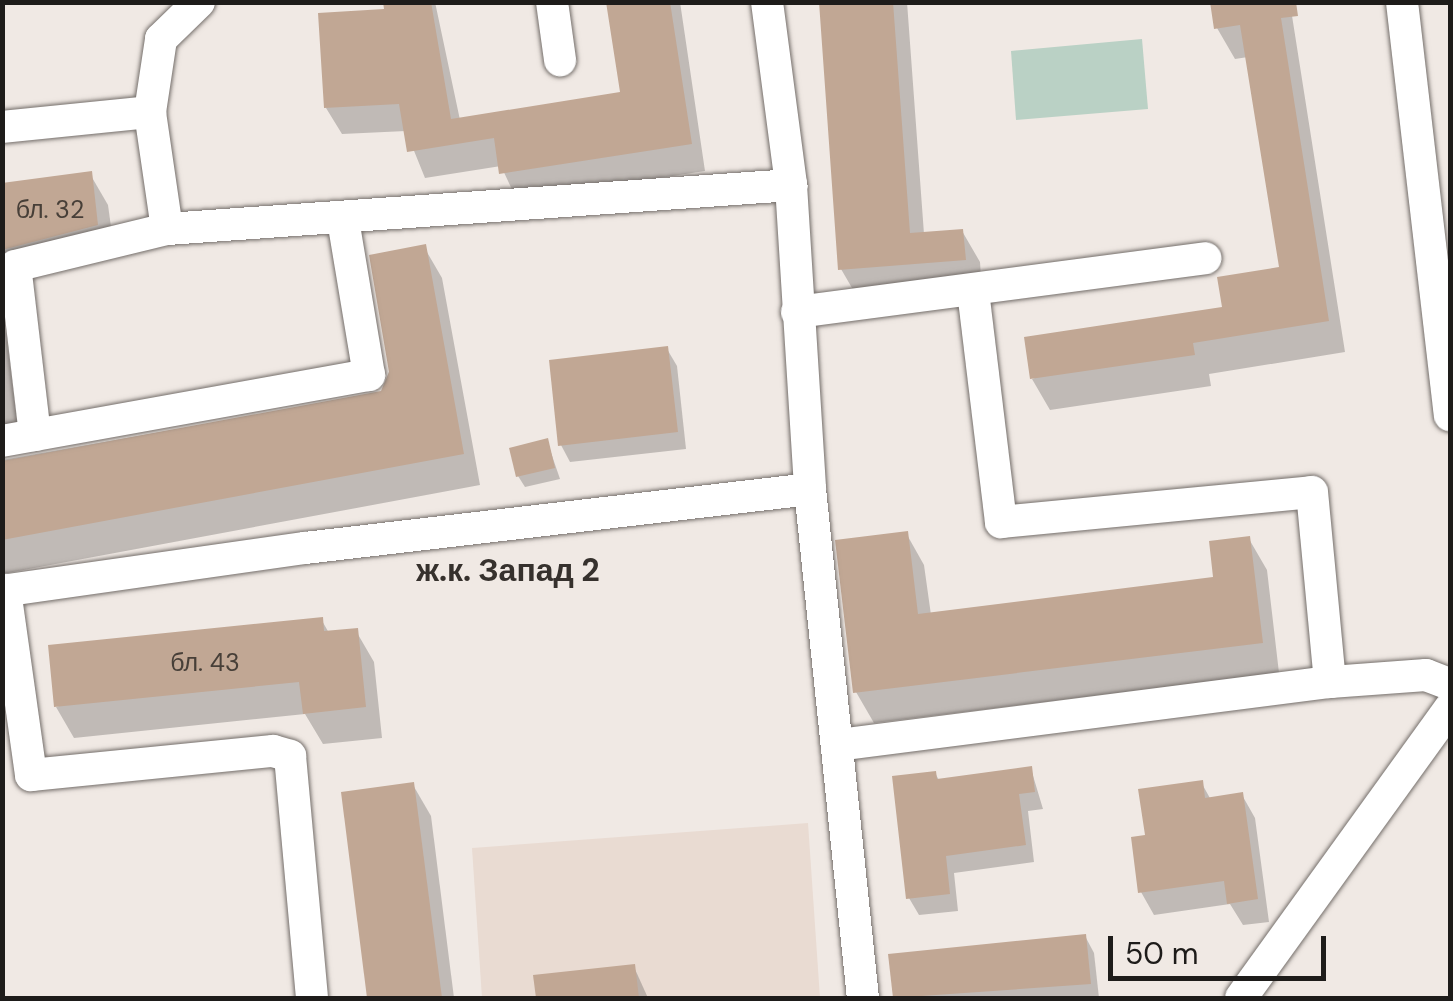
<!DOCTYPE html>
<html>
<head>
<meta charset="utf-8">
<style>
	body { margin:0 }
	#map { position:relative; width:1453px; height:1001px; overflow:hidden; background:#f0e9e4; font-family:"DM Sans",sans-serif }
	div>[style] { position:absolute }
	.built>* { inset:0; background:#e9dbd2 }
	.green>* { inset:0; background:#bad1c5 }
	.shadow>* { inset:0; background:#0003 }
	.building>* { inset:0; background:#c1a794 }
	.roads { filter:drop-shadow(0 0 2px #746e6a) drop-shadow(0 0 2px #746e6a) }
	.minor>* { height:32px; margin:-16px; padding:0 16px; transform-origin:16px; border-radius:16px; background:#fff }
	span { translate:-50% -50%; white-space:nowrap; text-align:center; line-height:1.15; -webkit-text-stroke:9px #f0e9e4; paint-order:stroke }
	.number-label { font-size:25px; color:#473f38 }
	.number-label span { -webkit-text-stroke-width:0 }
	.neighbourhood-label { font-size:32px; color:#36312d; font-weight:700 }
	.frame { position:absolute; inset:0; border:5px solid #1e1c1a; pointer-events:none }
	.scale { position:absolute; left:1108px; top:936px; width:218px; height:45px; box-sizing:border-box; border:5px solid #1e1c1a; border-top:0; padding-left:12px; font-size:30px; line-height:35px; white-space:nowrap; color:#1e1c1a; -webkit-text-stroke:8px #f0e9e4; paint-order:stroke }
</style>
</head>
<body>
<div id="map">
	<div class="built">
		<div style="clip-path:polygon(808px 823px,820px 998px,482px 998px,472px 848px)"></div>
	</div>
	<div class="green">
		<div style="clip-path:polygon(1142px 39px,1148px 109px,1016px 120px,1011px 51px)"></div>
	</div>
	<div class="shadow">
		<div style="clip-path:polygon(385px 2px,435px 2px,460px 120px,623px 94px,609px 2px,680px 2px,705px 171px,517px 200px,501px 166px,425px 178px,406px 131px,342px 134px,326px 108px,387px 11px)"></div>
		<div style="clip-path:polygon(821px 2px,907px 2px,924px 234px,962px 231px,980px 262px,982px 291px,859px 300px,841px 269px)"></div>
		<div style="clip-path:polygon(1290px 3px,1345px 352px,1209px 374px,1211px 386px,1050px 410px,1032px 379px,1225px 309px,1282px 269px,1248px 57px,1235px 59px,1217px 28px)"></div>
		<div style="clip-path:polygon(90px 174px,108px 205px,115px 256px,2px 283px,2px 185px)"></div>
		<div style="clip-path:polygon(424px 247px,442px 278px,480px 485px,2px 574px,2px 460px,383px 393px)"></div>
		<div style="clip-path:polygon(2px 304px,21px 452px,2px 446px)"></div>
		<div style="clip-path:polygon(667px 349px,677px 366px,686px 449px,570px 462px,561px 445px)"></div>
		<div style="clip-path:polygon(547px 441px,560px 479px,525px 487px,518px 476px)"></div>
		<div style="clip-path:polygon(906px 533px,924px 565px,931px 615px,1216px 580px,1249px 539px,1267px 570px,1279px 673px,874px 723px,856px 692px)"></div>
		<div style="clip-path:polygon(321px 619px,329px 633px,356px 631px,374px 662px,382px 738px,323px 744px,305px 714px,74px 738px,56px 707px)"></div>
		<div style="clip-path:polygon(1031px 769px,1043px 809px,1028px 811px,1034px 862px,954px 873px,958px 911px,919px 915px,909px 898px,935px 773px,940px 782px)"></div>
		<div style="clip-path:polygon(1201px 782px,1211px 800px,1242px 795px,1255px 818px,1269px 922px,1243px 925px,1230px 904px,1154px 915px,1141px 892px,1148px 837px)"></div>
		<div style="clip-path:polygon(413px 785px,431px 816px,454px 998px,370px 998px,344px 794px)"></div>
		<div style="clip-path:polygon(1085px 936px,1094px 953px,1099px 998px,896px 998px,891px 957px)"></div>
		<div style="clip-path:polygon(634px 967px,648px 998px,538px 998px,536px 977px)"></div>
	</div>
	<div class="building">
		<div style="clip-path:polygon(383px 2px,431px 2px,451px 119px,620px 92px,606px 2px,670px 2px,692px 144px,499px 174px,494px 138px,407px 152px,399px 104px,324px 108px,318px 13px,384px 9px)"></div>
		<div style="clip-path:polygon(819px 2px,893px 2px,910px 233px,963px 229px,966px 260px,838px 270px)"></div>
		<div style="clip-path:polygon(1210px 2px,1296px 2px,1298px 16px,1281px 18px,1329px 321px,1193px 343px,1195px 355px,1030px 379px,1024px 337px,1222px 307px,1217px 277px,1279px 267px,1240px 25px,1214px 29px)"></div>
		<div style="clip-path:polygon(92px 171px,98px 225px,2px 250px,2px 183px)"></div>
		<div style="clip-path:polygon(426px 244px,464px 454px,2px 540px,2px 461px,381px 391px,389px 372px,369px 255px)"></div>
		<div style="clip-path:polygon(668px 346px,678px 432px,558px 446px,549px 360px)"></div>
		<div style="clip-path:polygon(548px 438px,555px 468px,516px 477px,509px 448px)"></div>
		<div style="clip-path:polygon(908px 531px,918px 614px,1213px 577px,1209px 541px,1250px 536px,1263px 643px,853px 693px,835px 540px)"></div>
		<div style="clip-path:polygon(323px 617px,324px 631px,358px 628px,366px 707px,303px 714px,299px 682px,54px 707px,48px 645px)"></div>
		<div style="clip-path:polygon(1032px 766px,1035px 792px,1019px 794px,1026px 845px,946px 856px,950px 894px,906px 899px,892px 776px,936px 771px,937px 779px)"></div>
		<div style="clip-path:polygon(1203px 780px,1205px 798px,1243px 792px,1258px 899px,1227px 904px,1224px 881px,1138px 893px,1131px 837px,1145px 835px,1138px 789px)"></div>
		<div style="clip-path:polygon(414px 782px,442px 998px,367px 998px,341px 792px)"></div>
		<div style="clip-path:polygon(1086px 934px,1091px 984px,893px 998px,888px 954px)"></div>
		<div style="clip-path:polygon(635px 964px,639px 998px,536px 998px,533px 975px)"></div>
	</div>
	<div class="roads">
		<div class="minor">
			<div style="left:552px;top:2px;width:59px;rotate:82.1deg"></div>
			<div style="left:767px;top:2px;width:185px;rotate:82.5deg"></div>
			<div style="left:791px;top:185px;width:305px;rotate:86.4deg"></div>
			<div style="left:810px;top:489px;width:512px;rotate:84.06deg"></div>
			<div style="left:1402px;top:2px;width:416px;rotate:83.4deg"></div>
			<div style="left:2px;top:127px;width:149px;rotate:-5.8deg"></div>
			<div style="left:167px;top:229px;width:118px;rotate:-98.3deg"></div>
			<div style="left:150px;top:112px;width:74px;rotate:-81.4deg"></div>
			<div style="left:161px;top:39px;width:53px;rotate:-44.2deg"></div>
			<div style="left:973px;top:291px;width:233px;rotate:83.1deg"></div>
			<div style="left:1001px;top:522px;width:312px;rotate:-5.5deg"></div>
			<div style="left:1312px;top:492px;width:191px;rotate:84.6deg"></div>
			<div style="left:797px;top:312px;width:412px;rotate:-7.5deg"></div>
			<div style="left:35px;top:435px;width:170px;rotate:-96.7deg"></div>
			<div style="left:15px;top:266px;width:156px;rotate:-13.7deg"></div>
			<div style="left:167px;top:229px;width:626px;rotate:-4.03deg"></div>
			<div style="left:2px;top:441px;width:373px;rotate:-10.2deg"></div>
			<div style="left:369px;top:375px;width:157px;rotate:-99.5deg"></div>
			<div style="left:5px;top:590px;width:187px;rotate:82deg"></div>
			<div style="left:31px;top:775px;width:243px;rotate:-5.7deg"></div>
			<div style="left:273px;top:751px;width:18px;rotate:16deg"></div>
			<div style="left:290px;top:756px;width:243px;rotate:84.8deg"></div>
			<div style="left:2px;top:591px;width:306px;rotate:-8.1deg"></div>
			<div style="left:305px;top:548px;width:508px;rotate:-6.66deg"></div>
			<div style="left:838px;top:745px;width:496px;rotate:-7.3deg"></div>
			<div style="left:1330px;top:682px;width:96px;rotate:-4.2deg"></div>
			<div style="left:1426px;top:675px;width:26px;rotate:21deg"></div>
			<div style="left:1241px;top:998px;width:357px;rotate:-54.2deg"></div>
		</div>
	</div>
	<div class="number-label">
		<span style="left:50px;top:210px">бл. 32</span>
		<span style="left:205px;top:663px">бл. 43</span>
	</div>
	<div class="neighbourhood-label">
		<span style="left:508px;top:570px">ж.к. Запад 2</span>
	</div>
	<div class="frame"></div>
	<div class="scale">50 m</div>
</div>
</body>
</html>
